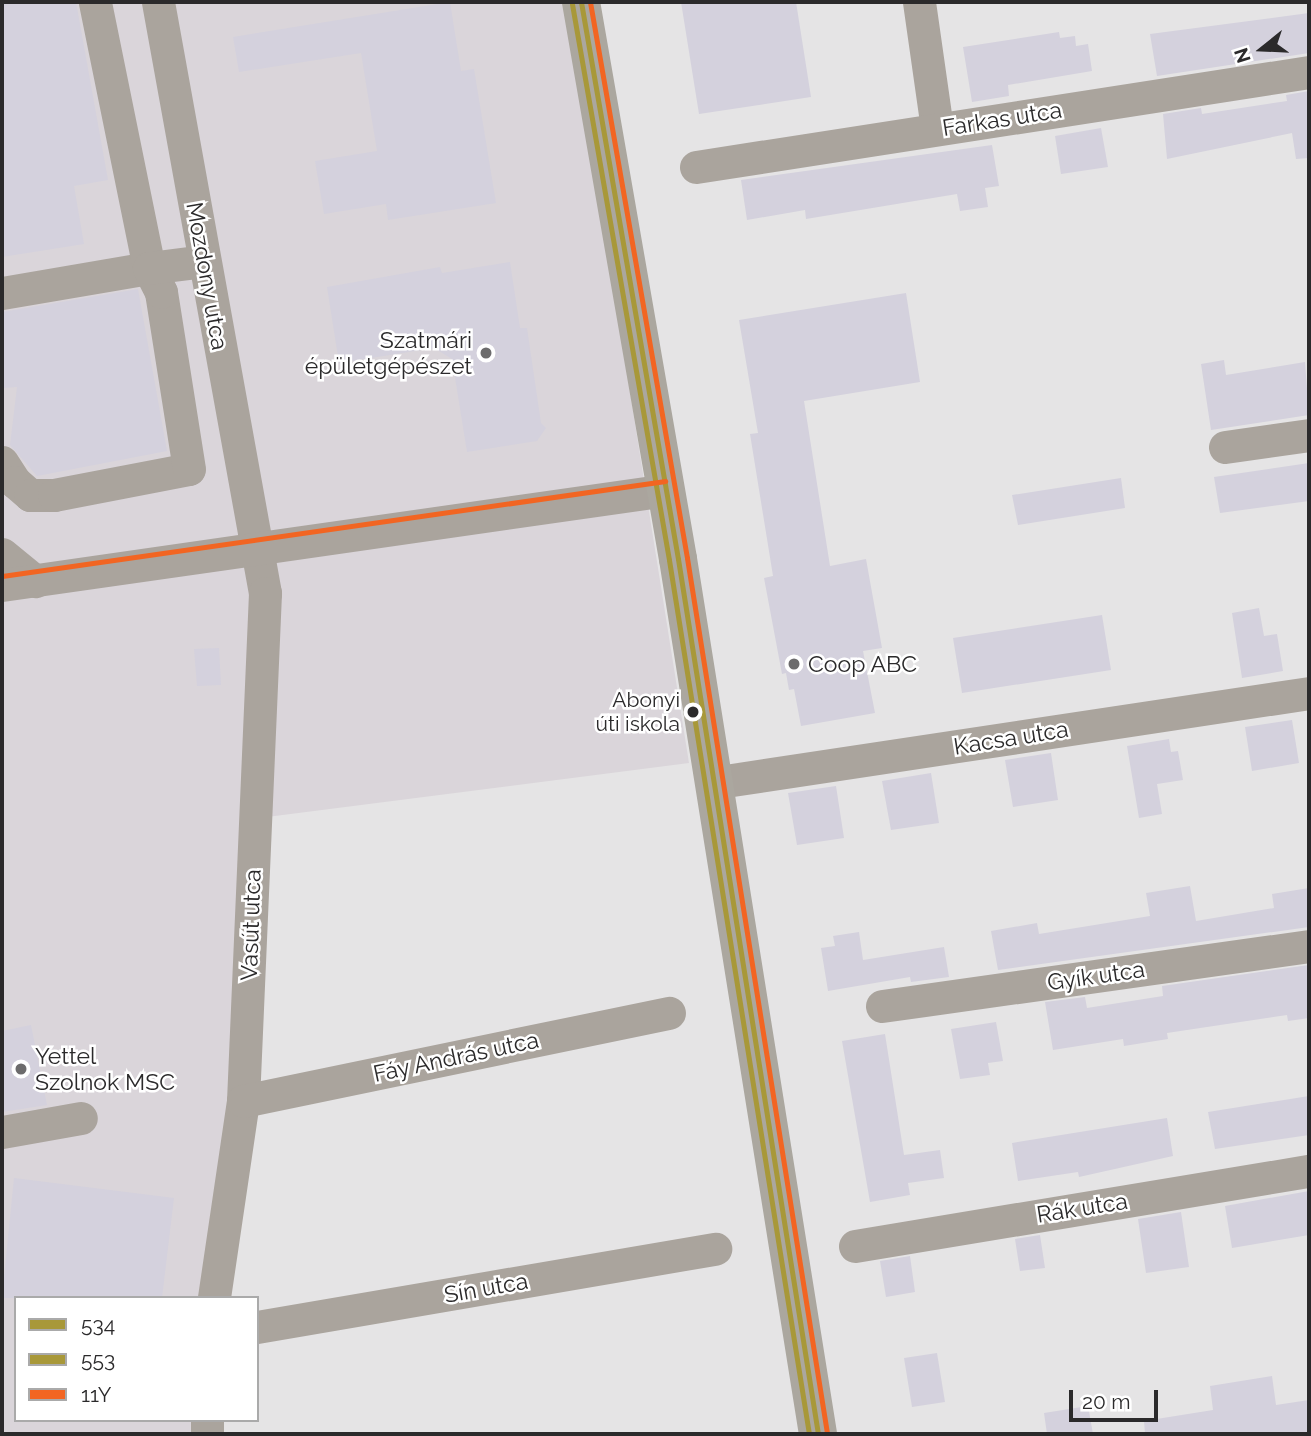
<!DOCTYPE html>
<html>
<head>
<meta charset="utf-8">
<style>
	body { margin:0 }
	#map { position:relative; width:1311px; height:1436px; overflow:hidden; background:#e5e4e5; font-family:Raleway,sans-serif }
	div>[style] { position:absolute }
	.built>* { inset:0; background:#dad5da }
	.building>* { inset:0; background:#d4d1dd }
	.minor>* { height:33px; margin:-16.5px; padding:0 16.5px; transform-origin:16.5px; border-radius:16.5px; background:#aaa49d }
	.major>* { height:38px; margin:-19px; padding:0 19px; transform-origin:19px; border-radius:19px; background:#aba79f }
	.bus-1>* { height:5px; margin:-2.5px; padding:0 2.5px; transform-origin:2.5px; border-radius:2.5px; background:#a89839 }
	.bus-2>* { height:5px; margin:-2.5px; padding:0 2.5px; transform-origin:2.5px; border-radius:2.5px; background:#a89839 }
	.bus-3>* { height:5px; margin:-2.5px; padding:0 2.5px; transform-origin:2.5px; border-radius:2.5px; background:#f26522 }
	.dots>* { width:19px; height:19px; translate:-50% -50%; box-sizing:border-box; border:4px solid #fff; border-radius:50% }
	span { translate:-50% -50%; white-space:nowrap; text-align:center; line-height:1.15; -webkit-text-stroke:5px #fff; paint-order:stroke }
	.bus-label { font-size:21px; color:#2b2a2b }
	.right { translate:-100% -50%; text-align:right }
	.street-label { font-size:23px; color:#2b2a2b }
	.poi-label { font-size:23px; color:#2b2a2b }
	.left { translate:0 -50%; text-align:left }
	.frame { position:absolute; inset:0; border:4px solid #2b2a2b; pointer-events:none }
	.legend { position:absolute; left:14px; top:1296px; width:245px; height:126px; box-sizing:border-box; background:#fff; border:2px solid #aaa; margin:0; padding:9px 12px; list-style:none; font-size:21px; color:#2b2a2b }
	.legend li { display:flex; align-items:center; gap:14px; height:35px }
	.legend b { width:35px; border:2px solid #aaa }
	.north { position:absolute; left:1227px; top:14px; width:70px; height:70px; -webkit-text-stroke:5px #fff; paint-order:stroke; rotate:252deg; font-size:19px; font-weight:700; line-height:28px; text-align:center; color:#2b2a2b }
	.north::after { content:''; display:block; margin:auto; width:24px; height:32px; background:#2b2a2b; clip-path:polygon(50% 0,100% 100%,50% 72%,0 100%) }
	.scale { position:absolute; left:1069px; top:1390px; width:89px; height:32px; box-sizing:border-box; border:4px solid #2b2a2b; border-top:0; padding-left:9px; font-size:21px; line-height:24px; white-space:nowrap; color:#2b2a2b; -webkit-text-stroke:5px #fff; paint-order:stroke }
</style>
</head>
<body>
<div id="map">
	<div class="built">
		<div style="clip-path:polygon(2px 2px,568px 2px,689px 763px,267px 817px,218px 1298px,16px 1298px,16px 1420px,211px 1420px,211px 1434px,2px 1434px)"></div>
	</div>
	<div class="building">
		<div style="clip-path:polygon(2px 2px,76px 2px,108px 180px,74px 186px,84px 244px,2px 257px)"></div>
		<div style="clip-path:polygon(450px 2px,461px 71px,474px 69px,496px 203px,388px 220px,386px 204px,324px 214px,315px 161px,377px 151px,361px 53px,239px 72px,233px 37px)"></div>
		<div style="clip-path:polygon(681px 2px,796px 2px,811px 97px,699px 114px)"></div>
		<div style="clip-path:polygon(1309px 13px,1309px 53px,1157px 76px,1150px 34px)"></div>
		<div style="clip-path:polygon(1059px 32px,1060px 38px,1075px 36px,1076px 46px,1088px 44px,1092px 71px,1008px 85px,1009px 96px,972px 102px,963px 47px)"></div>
		<div style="clip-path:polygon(1309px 91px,1309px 158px,1296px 159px,1292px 133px,1167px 159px,1163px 114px,1201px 108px,1202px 114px,1287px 101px,1286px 95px)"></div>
		<div style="clip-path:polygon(1101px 128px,1108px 167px,1061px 174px,1055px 136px)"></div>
		<div style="clip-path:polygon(992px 145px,999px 186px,985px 188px,988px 207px,960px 211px,957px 194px,806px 219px,805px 210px,747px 220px,741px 180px)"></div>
		<div style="clip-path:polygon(510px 262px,520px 328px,527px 328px,541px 423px,546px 428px,537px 441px,467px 452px,452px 359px,434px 348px,339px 363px,327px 287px,440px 267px,442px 273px)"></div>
		<div style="clip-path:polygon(138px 289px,167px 451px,37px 476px,10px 445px,17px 387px,2px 388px,2px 312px)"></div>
		<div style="clip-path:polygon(906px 293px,920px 382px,804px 401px,830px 566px,866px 559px,882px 648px,863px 651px,875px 713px,801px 726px,794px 689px,789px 690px,786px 673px,782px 674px,764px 578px,773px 576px,750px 434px,758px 433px,739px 320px)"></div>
		<div style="clip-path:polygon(1224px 360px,1226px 375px,1305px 362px,1309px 415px,1211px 430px,1201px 364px)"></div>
		<div style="clip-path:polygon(1309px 463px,1309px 501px,1220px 513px,1214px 477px)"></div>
		<div style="clip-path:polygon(1121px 478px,1125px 508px,1018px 525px,1012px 495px)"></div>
		<div style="clip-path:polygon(1259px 608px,1264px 636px,1277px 634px,1283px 671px,1242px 678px,1232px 613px)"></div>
		<div style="clip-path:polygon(1102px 615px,1111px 670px,962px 693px,953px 638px)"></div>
		<div style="clip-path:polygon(219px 648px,221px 685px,197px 686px,194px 649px)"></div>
		<div style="clip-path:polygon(1292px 720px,1299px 763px,1252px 771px,1245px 727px)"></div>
		<div style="clip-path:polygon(1169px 739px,1171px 752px,1178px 751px,1183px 780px,1157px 784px,1162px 814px,1139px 818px,1127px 746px)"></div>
		<div style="clip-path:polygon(1051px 753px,1058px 800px,1013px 807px,1005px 760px)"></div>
		<div style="clip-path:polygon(931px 773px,939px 823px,891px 830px,882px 781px)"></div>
		<div style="clip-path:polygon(836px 786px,844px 838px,797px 845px,788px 793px)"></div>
		<div style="clip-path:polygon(1190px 886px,1196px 921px,1274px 908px,1272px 894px,1309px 888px,1309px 927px,998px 970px,991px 931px,1037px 923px,1039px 934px,1150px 916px,1146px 893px)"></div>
		<div style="clip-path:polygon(859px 932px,863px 960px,944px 947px,949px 977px,911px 982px,910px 977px,828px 991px,821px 948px,835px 946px,833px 936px)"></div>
		<div style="clip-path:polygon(1309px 965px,1309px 1018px,1288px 1021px,1287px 1015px,1167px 1033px,1168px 1039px,1124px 1046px,1123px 1039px,1053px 1050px,1045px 1002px,1085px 997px,1087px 1008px,1163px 996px,1162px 986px)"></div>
		<div style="clip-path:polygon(996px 1022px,1003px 1061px,988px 1063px,990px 1075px,960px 1079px,951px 1029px)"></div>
		<div style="clip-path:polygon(31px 1025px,47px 1105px,2px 1112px,2px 1031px)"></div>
		<div style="clip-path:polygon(885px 1034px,904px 1155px,940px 1150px,944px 1178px,908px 1183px,910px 1195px,870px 1202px,842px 1041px)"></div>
		<div style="clip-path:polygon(1309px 1096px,1309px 1135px,1215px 1149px,1208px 1112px)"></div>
		<div style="clip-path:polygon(1167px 1118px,1173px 1156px,1079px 1177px,1078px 1172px,1018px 1181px,1012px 1143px)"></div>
		<div style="clip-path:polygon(14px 1178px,174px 1198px,162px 1298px,2px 1298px)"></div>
		<div style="clip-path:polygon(1309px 1191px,1309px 1235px,1232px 1248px,1225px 1206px)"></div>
		<div style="clip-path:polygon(1181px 1212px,1189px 1267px,1146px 1273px,1138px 1219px)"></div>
		<div style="clip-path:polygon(1040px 1235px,1045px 1268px,1020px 1271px,1015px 1239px)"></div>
		<div style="clip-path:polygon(910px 1256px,915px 1292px,886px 1297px,880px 1261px)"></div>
		<div style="clip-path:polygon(937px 1353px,945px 1402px,912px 1407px,904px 1358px)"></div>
		<div style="clip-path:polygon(1272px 1376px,1276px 1405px,1309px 1400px,1309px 1434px,1145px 1434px,1144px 1421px,1213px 1410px,1210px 1386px)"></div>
		<div style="clip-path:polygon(1088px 1406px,1093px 1434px,1047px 1434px,1044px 1413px)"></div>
	</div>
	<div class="minor">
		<div style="left:158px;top:2px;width:601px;rotate:79.74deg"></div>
		<div style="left:265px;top:593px;width:508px;rotate:92.48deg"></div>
		<div style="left:243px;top:1101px;width:199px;rotate:98.4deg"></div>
		<div style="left:919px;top:2px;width:128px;rotate:81.9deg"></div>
		<div style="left:696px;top:167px;width:620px;rotate:-8.81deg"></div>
		<div style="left:2px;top:293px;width:149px;rotate:-9.7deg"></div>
		<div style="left:149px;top:268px;width:271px;rotate:-101.5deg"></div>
		<div style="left:1225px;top:447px;width:85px;rotate:-8.1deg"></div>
		<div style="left:2px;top:462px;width:24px;rotate:57deg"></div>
		<div style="left:15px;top:482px;width:20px;rotate:41deg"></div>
		<div style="left:30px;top:495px;width:24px"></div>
		<div style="left:54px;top:495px;width:137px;rotate:-10.9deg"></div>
		<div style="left:189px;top:469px;width:179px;rotate:-99deg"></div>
		<div style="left:161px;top:292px;width:27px;rotate:-117deg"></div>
		<div style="left:149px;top:268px;width:55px;rotate:-7.3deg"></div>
		<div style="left:2px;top:554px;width:43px;rotate:39.3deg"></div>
		<div style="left:2px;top:585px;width:671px;rotate:-8.14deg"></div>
		<div style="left:712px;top:783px;width:604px;rotate:-8.57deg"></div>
		<div style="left:882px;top:1006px;width:431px;rotate:-8deg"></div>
		<div style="left:243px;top:1101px;width:435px;rotate:-11.7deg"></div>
		<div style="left:2px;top:1132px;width:80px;rotate:-10deg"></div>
		<div style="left:855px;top:1246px;width:460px;rotate:-9.4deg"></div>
		<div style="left:257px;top:1327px;width:465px;rotate:-9.7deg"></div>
		<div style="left:207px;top:1434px;width:14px;rotate:-90deg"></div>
	</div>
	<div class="major">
		<div style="left:581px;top:2px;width:565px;rotate:80.12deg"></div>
		<div style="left:678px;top:559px;width:886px;rotate:80.91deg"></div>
	</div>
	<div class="bus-1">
		<div style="left:581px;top:2px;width:565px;rotate:80.12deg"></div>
		<div style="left:678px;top:559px;width:886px;rotate:80.91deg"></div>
	</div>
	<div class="bus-2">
		<div style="left:572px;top:4px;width:564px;rotate:80.1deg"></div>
		<div style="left:669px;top:560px;width:885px;rotate:80.9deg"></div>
	</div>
	<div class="bus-3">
		<div style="left:590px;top:2px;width:564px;rotate:80.1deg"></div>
		<div style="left:687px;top:558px;width:886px;rotate:80.91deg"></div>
		<div style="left:2px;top:576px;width:670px;rotate:-8.15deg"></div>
	</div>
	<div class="dots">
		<div style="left:486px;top:353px;background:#6c6b6c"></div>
		<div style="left:794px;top:664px;background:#6c6b6c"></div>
		<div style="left:693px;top:712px;background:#2b2a2b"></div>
		<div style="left:21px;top:1069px;background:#6c6b6c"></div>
	</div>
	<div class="bus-label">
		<span class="right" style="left:680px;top:712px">Abonyi<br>úti iskola</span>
	</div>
	<div class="street-label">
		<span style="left:1002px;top:119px;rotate:-9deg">Farkas utca</span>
		<span style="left:207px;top:276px;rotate:80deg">Mozdony utca</span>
		<span style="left:1011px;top:738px;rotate:-9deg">Kacsa utca</span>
		<span style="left:251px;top:925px;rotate:-88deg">Vasút utca</span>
		<span style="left:1096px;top:976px;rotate:-8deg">Gyík utca</span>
		<span style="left:456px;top:1057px;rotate:-12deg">Fáy András utca</span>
		<span style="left:1082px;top:1208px;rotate:-9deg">Rák utca</span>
		<span style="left:486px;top:1288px;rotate:-10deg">Sín utca</span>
	</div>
	<div class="poi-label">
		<span class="right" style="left:472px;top:353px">Szatmári<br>épületgépészet</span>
		<span class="left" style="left:808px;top:664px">Coop ABC</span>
		<span class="left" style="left:35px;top:1069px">Yettel<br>Szolnok MSC</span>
	</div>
	<div class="frame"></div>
	<ul class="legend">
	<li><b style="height:9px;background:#a89839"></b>534</li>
	<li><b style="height:9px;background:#a89839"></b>553</li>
	<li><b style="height:9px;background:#f26522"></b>11Y</li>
	</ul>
	<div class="north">N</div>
	<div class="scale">20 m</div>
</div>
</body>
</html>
